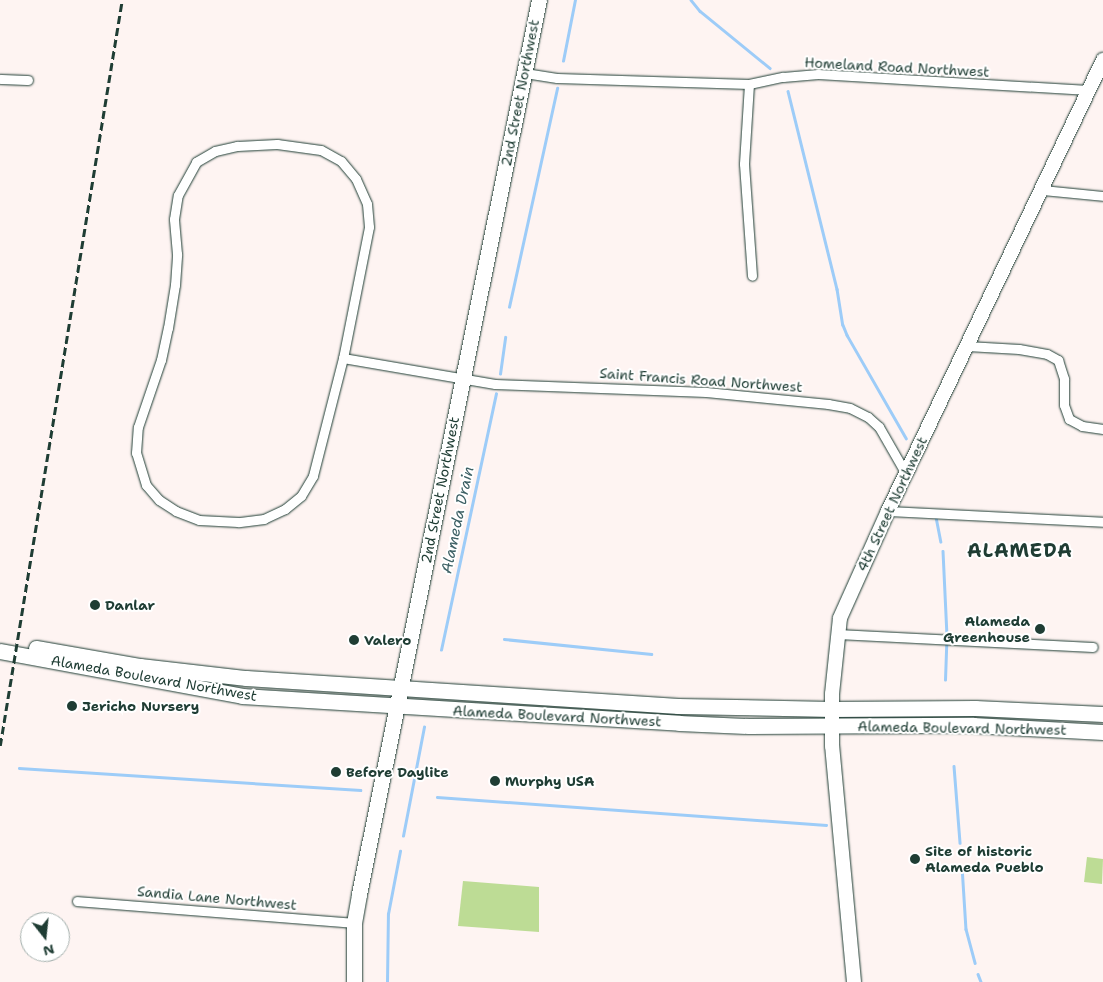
<!DOCTYPE html>
<html>
<head>
<meta charset="utf-8">
<style>
	body { margin:0 }
	#map { position:relative; width:1103px; height:982px; overflow:hidden; background:#fef4f2; font-family:"Shantell Sans",sans-serif }
	div>[style] { position:absolute }
	.green>* { inset:0; background:#bddc95 }
	.stream>* { height:2.5px; margin:-1.25px; padding:0 1.25px; transform-origin:1.25px; border-radius:1.25px; background:#9dccf8 }
	.roads { filter:drop-shadow(0 0 1px #1f3d34) drop-shadow(0 0 1px #1f3d34) }
	.minor>* { height:9px; margin:-4.5px; padding:0 4.5px; transform-origin:4.5px; border-radius:4.5px; background:#fff }
	.secondary>* { height:14px; margin:-7px; padding:0 7px; transform-origin:7px; border-radius:7px; background:#fff }
	.primary>* { height:15px; margin:-7.5px; padding:0 7.5px; transform-origin:7.5px; border-radius:7.5px; background:#fff }
	.rail>* { height:2.5px; margin-top:-1.25px; transform-origin:0; background:repeating-linear-gradient(90deg,#1f3d34 0 8px,transparent 0 12px) }
	.dots>* { width:14px; height:14px; translate:-50% -50%; box-sizing:border-box; border:2px solid #fff; border-radius:50% }
	span { translate:-50% -50%; white-space:nowrap; text-align:center; line-height:1.15; -webkit-text-stroke:4px #fff; paint-order:stroke }
	.street-label { font-size:14px; color:#1f3d34 }
	.poi-label { font-size:14px; color:#1f3d34; font-weight:700 }
	.left { translate:0 -50%; text-align:left }
	.right { translate:-100% -50%; text-align:right }
	.water-label { font-size:15px; color:#3e6165; font-style:italic }
	.district-label { font-size:19px; color:#1f3d34; font-weight:700; letter-spacing:1px }
	.north { position:absolute; left:20px; top:912px; width:50px; height:50px; box-sizing:border-box; background:#fff; border:1px solid #a5b1ae; border-radius:50%; rotate:164deg; font-size:14px; font-weight:700; line-height:20px; text-align:center; color:#1f3d34 }
	.north::after { content:''; display:block; margin:auto; width:18px; height:22px; background:#1f3d34; clip-path:polygon(50% 0,100% 100%,50% 72%,0 100%) }
</style>
</head>
<body>
<div id="map">
	<div class="green">
		<div style="clip-path:polygon(1087px 857px,1103px 859px,1102px 884px,1084px 882px)"></div>
		<div style="clip-path:polygon(463px 881px,539px 887px,539px 932px,458px 926px)"></div>
	</div>
	<div class="stream">
		<div style="left:691px;top:0;width:14px;rotate:51deg"></div>
		<div style="left:700px;top:11px;width:90px;rotate:39.2deg"></div>
		<div style="left:563px;top:61px;width:62px;rotate:-78.9deg"></div>
		<div style="left:788px;top:91px;width:204px;rotate:76.1deg"></div>
		<div style="left:837px;top:289px;width:36px;rotate:81deg"></div>
		<div style="left:843px;top:325px;width:11px;rotate:68deg"></div>
		<div style="left:847px;top:335px;width:119px;rotate:60.2deg"></div>
		<div style="left:509px;top:307px;width:224px;rotate:-77.6deg"></div>
		<div style="left:500px;top:374px;width:37px;rotate:-82deg"></div>
		<div style="left:936px;top:517px;width:25px;rotate:79deg"></div>
		<div style="left:943px;top:551px;width:85px;rotate:87.3deg"></div>
		<div style="left:504px;top:639px;width:148px;rotate:5.8deg"></div>
		<div style="left:441px;top:650px;width:262px;rotate:-77.9deg"></div>
		<div style="left:945px;top:680px;width:35px;rotate:-88deg"></div>
		<div style="left:954px;top:766px;width:77px;rotate:85.5deg"></div>
		<div style="left:19px;top:768px;width:342px;rotate:3.7deg"></div>
		<div style="left:437px;top:797px;width:390px;rotate:4.1deg"></div>
		<div style="left:403px;top:836px;width:111px;rotate:-79.1deg"></div>
		<div style="left:962px;top:866px;width:63px;rotate:86.4deg"></div>
		<div style="left:966px;top:929px;width:35px;rotate:75deg"></div>
		<div style="left:978px;top:974px;width:9px;rotate:69deg"></div>
		<div style="left:387px;top:982px;width:68px;rotate:-89.2deg"></div>
		<div style="left:388px;top:914px;width:64px;rotate:-79.2deg"></div>
	</div>
	<div class="roads">
		<div class="minor">
			<div style="left:525px;top:73px;width:32px;rotate:9deg"></div>
			<div style="left:557px;top:78px;width:192px;rotate:1.8deg"></div>
			<div style="left:749px;top:84px;width:35px;rotate:-12deg"></div>
			<div style="left:783px;top:77px;width:35px;rotate:-5deg"></div>
			<div style="left:818px;top:74px;width:271px;rotate:3.4deg"></div>
			<div style="left:0;top:79px;width:28px;rotate:2deg"></div>
			<div style="left:749px;top:84px;width:80px;rotate:93.6deg"></div>
			<div style="left:744px;top:164px;width:112px;rotate:85.9deg"></div>
			<div style="left:277px;top:144px;width:44px;rotate:7.8deg"></div>
			<div style="left:321px;top:150px;width:23px;rotate:29deg"></div>
			<div style="left:341px;top:161px;width:23px;rotate:50deg"></div>
			<div style="left:356px;top:179px;width:27px;rotate:66deg"></div>
			<div style="left:367px;top:204px;width:23px;rotate:85deg"></div>
			<div style="left:369px;top:227px;width:134px;rotate:101.2deg"></div>
			<div style="left:343px;top:358px;width:122px;rotate:104.3deg"></div>
			<div style="left:313px;top:476px;width:23px;rotate:121deg"></div>
			<div style="left:301px;top:496px;width:21px;rotate:141deg"></div>
			<div style="left:285px;top:509px;width:23px;rotate:155deg"></div>
			<div style="left:264px;top:519px;width:26px;rotate:173deg"></div>
			<div style="left:238px;top:522px;width:39px;rotate:-177deg"></div>
			<div style="left:199px;top:520px;width:25px;rotate:-159deg"></div>
			<div style="left:176px;top:511px;width:20px;rotate:-147deg"></div>
			<div style="left:159px;top:500px;width:20px;rotate:-131deg"></div>
			<div style="left:146px;top:485px;width:34px;rotate:-107deg"></div>
			<div style="left:136px;top:453px;width:26px;rotate:-86deg"></div>
			<div style="left:138px;top:427px;width:71px;rotate:-71.1deg"></div>
			<div style="left:161px;top:360px;width:33px;rotate:-78deg"></div>
			<div style="left:168px;top:328px;width:44px;rotate:-80.8deg"></div>
			<div style="left:175px;top:285px;width:31px;rotate:-86deg"></div>
			<div style="left:177px;top:254px;width:35px;rotate:-95deg"></div>
			<div style="left:174px;top:219px;width:24px;rotate:-81deg"></div>
			<div style="left:178px;top:195px;width:38px;rotate:-61deg"></div>
			<div style="left:196px;top:162px;width:22px;rotate:-30deg"></div>
			<div style="left:215px;top:151px;width:23px;rotate:-13deg"></div>
			<div style="left:237px;top:146px;width:40px;rotate:-2.9deg"></div>
			<div style="left:1042px;top:190px;width:61px;rotate:5.6deg"></div>
			<div style="left:967px;top:346px;width:52px;rotate:3.3deg"></div>
			<div style="left:1019px;top:349px;width:28px;rotate:10deg"></div>
			<div style="left:1047px;top:354px;width:13px;rotate:29deg"></div>
			<div style="left:1058px;top:360px;width:20px;rotate:72deg"></div>
			<div style="left:1064px;top:379px;width:26px;rotate:90deg"></div>
			<div style="left:1064px;top:405px;width:15px;rotate:70deg"></div>
			<div style="left:1069px;top:419px;width:15px;rotate:28deg"></div>
			<div style="left:1082px;top:426px;width:21px;rotate:8deg"></div>
			<div style="left:343px;top:358px;width:154px;rotate:9.7deg"></div>
			<div style="left:495px;top:384px;width:211px;rotate:2.2deg"></div>
			<div style="left:706px;top:392px;width:123px;rotate:5.6deg"></div>
			<div style="left:828px;top:404px;width:22px;rotate:10deg"></div>
			<div style="left:850px;top:408px;width:20px;rotate:27deg"></div>
			<div style="left:868px;top:417px;width:15px;rotate:42deg"></div>
			<div style="left:879px;top:427px;width:54px;rotate:60.1deg"></div>
			<div style="left:888px;top:511px;width:215px;rotate:2.9deg"></div>
			<div style="left:837px;top:634px;width:256px;rotate:2.9deg"></div>
			<div style="left:77px;top:901px;width:278px;rotate:4.5deg"></div>
		</div>
		<div class="secondary">
			<div style="left:854px;top:982px;width:237px;rotate:-95.3deg"></div>
			<div style="left:832px;top:746px;width:52px;rotate:-90deg"></div>
			<div style="left:832px;top:694px;width:76px;rotate:-84deg"></div>
			<div style="left:840px;top:618px;width:117px;rotate:-65.8deg"></div>
			<div style="left:888px;top:511px;width:500px;rotate:-64.5deg"></div>
		</div>
		<div class="primary">
			<div style="left:36px;top:648px;width:106px;rotate:9.8deg"></div>
			<div style="left:140px;top:666px;width:107px;rotate:6.5deg"></div>
			<div style="left:246px;top:678px;width:433px;rotate:3.7deg"></div>
			<div style="left:678px;top:706px;width:154px;rotate:1.1deg"></div>
			<div style="left:832px;top:709px;width:143px;rotate:-0.4deg"></div>
			<div style="left:975px;top:708px;width:128px;rotate:2.7deg"></div>
			<div style="left:0;top:651px;width:246px;rotate:10.5deg"></div>
			<div style="left:242px;top:696px;width:438px;rotate:3.5deg"></div>
			<div style="left:679px;top:723px;width:70px;rotate:2.5deg"></div>
			<div style="left:749px;top:726px;width:224px;rotate:-0.3deg"></div>
			<div style="left:973px;top:725px;width:130px;rotate:3.1deg"></div>
			<div style="left:354px;top:982px;width:59px;rotate:-90deg"></div>
			<div style="left:354px;top:923px;width:29px;rotate:-80deg"></div>
			<div style="left:359px;top:894px;width:912px;rotate:-78.62deg"></div>
		</div>
	</div>
	<div class="rail">
		<div style="left:0;top:746px;width:756px;rotate:-80.71deg"></div>
	</div>
	<div class="dots">
		<div style="left:95px;top:605px;background:#1f3d34"></div>
		<div style="left:1040px;top:629px;background:#1f3d34"></div>
		<div style="left:354px;top:640px;background:#1f3d34"></div>
		<div style="left:72px;top:706px;background:#1f3d34"></div>
		<div style="left:336px;top:772px;background:#1f3d34"></div>
		<div style="left:495px;top:781px;background:#1f3d34"></div>
		<div style="left:915px;top:859px;background:#1f3d34"></div>
	</div>
	<div class="street-label">
		<span style="left:897px;top:67px;rotate:3deg">Homeland Road Northwest</span>
		<span style="left:520px;top:93px;rotate:-79deg">2nd Street Northwest</span>
		<span style="left:701px;top:380px;rotate:4deg">Saint Francis Road Northwest</span>
		<span style="left:440px;top:490px;rotate:-79deg">2nd Street Northwest</span>
		<span style="left:892px;top:504px;rotate:-65deg">4th Street Northwest</span>
		<span style="left:154px;top:678px;rotate:10deg">Alameda Boulevard Northwest</span>
		<span style="left:557px;top:716px;rotate:3deg">Alameda Boulevard Northwest</span>
		<span style="left:962px;top:728px;rotate:1deg">Alameda Boulevard Northwest</span>
		<span style="left:217px;top:898px;rotate:5deg">Sandia Lane Northwest</span>
	</div>
	<div class="poi-label">
		<span class="left" style="left:105px;top:605px">Danlar</span>
		<span class="right" style="left:1030px;top:629px">Alameda<br>Greenhouse</span>
		<span class="left" style="left:364px;top:640px">Valero</span>
		<span class="left" style="left:82px;top:706px">Jericho Nursery</span>
		<span class="left" style="left:346px;top:772px">Before Daylite</span>
		<span class="left" style="left:505px;top:781px">Murphy USA</span>
		<span class="left" style="left:925px;top:859px">Site of historic<br>Alameda Pueblo</span>
	</div>
	<div class="water-label">
		<span style="left:458px;top:520px;rotate:-78deg">Alameda Drain</span>
	</div>
	<div class="district-label">
		<span style="left:1020px;top:551px">ALAMEDA</span>
	</div>
	<div class="north">N</div>
</div>
</body>
</html>
